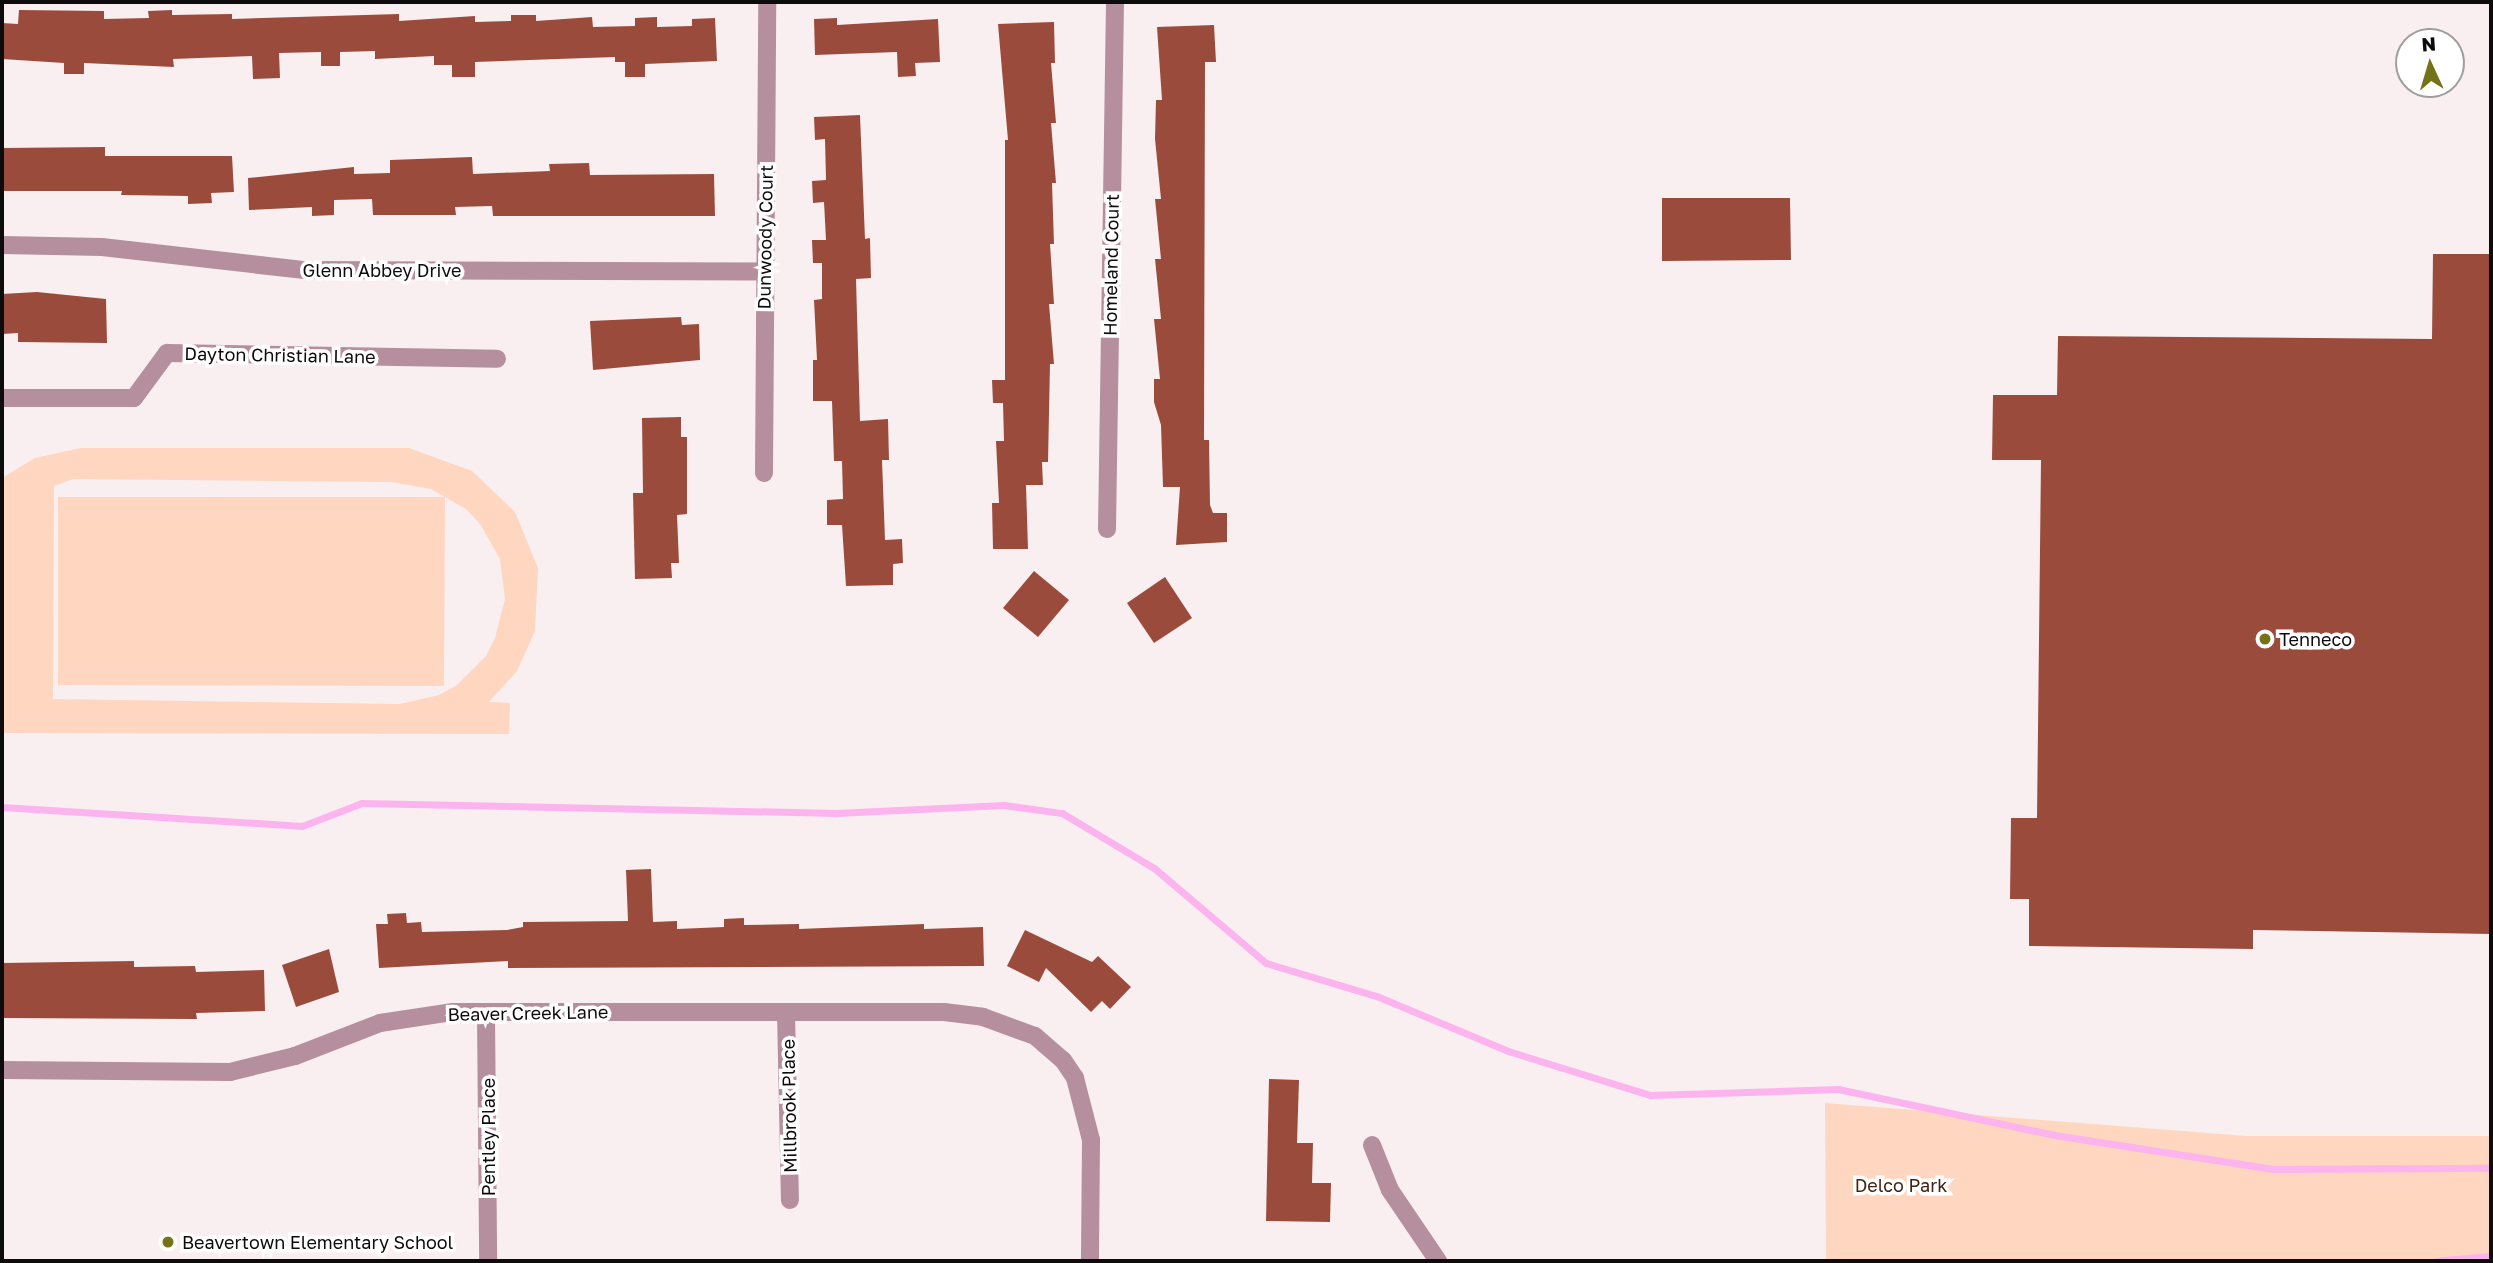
<!DOCTYPE html>
<html>
<head>
<meta charset="utf-8">
<style>
	body { margin:0 }
	#map { position:relative; width:2493px; height:1263px; overflow:hidden; background:#faeff0; font-family:"Golos Text",sans-serif }
	div>[style] { position:absolute }
	.green>* { inset:0; background:#ffd6bf }
	.water>* { inset:0; background:#fcb4ee }
	.stream>* { height:7px; margin:-3.5px; padding:0 3.5px; transform-origin:3.5px; border-radius:3.5px; background:#fcb4ee }
	.building>* { inset:0; background:#9b4b3c }
	.minor>* { height:18px; margin:-9px; padding:0 9px; transform-origin:9px; border-radius:9px; background:#b58f9e }
	.dots>* { width:19px; height:19px; translate:-50% -50%; box-sizing:border-box; border:4px solid #fff; border-radius:50% }
	span { translate:-50% -50%; white-space:nowrap; text-align:center; line-height:1.15; -webkit-text-stroke:7px #fff; paint-order:stroke }
	.street-label { font-size:18px; color:#0e0b0c }
	.poi-label { font-size:18px; color:#0e0b0c }
	.left { translate:0 -50%; text-align:left }
	.park-label { font-size:18px; color:#422310 }
	.frame { position:absolute; inset:0; border:4px solid #0e0b0c; pointer-events:none }
	.north { position:absolute; left:2395px; top:28px; width:70px; height:70px; box-sizing:border-box; background:#fff; border:2px solid #9f9d9e; border-radius:50%; rotate:356deg; font-size:19px; font-weight:700; line-height:28px; text-align:center; color:#0e0b0c }
	.north::after { content:''; display:block; margin:auto; width:24px; height:32px; background:#757317; clip-path:polygon(50% 0,100% 100%,50% 72%,0 100%) }
</style>
</head>
<body>
<div id="map">
	<div class="green">
		<div style="clip-path:polygon(evenodd,81px 448px,409px 448px,472px 471px,515px 512px,538px 568px,535px 631px,517px 671px,489px 702px,510px 703px,509px 734px,2px 733px,2px 478px,35px 458px,81px 448px,73px 479px,391px 482px,431px 489px,466px 509px,480px 524px,500px 559px,505px 599px,495px 638px,486px 656px,457px 685px,439px 695px,400px 704px,53px 699px,54px 486px,73px 479px)"></div>
		<div style="clip-path:polygon(58px 497px,445px 497px,444px 686px,58px 685px)"></div>
		<div style="clip-path:polygon(1825px 1103px,2246px 1136px,2491px 1136px,2491px 1261px,1826px 1261px)"></div>
	</div>
	<div class="water">
		<div style="clip-path:polygon(2491px 1253px,2491px 1261px,2420px 1261px,2443px 1257px)"></div>
	</div>
	<div class="stream">
		<div style="left:2px;top:807px;width:301px;rotate:3.6deg"></div>
		<div style="left:302px;top:826px;width:64px;rotate:-21deg"></div>
		<div style="left:362px;top:803px;width:474px;rotate:1.2deg"></div>
		<div style="left:836px;top:813px;width:168px;rotate:-2.7deg"></div>
		<div style="left:1004px;top:805px;width:59px;rotate:7.9deg"></div>
		<div style="left:1062px;top:813px;width:107px;rotate:30.9deg"></div>
		<div style="left:1154px;top:868px;width:147px;rotate:40.3deg"></div>
		<div style="left:1266px;top:963px;width:118px;rotate:16.7deg"></div>
		<div style="left:1379px;top:997px;width:140px;rotate:22.7deg"></div>
		<div style="left:1508px;top:1051px;width:149px;rotate:17.2deg"></div>
		<div style="left:1650px;top:1095px;width:188px;rotate:-1.8deg"></div>
		<div style="left:1838px;top:1089px;width:221px;rotate:12deg"></div>
		<div style="left:2054px;top:1135px;width:222px;rotate:8.8deg"></div>
		<div style="left:2273px;top:1169px;width:218px;rotate:-0.3deg"></div>
	</div>
	<div class="building">
		<div style="clip-path:polygon(19px 10px,104px 11px,104px 19px,149px 18px,148px 11px,172px 10px,172px 15px,232px 14px,232px 19px,399px 14px,399px 21px,475px 16px,475px 22px,511px 21px,511px 15px,536px 15px,536px 21px,592px 17px,593px 27px,635px 26px,635px 18px,657px 17px,657px 27px,692px 26px,692px 19px,715px 18px,717px 61px,645px 64px,645px 77px,625px 77px,625px 62px,615px 62px,615px 57px,475px 62px,475px 77px,452px 77px,452px 65px,434px 65px,434px 56px,375px 59px,375px 51px,340px 52px,340px 66px,321px 66px,321px 52px,279px 53px,280px 78px,253px 79px,252px 56px,173px 59px,174px 67px,84px 63px,84px 74px,64px 74px,64px 63px,2px 59px,2px 23px,18px 24px)"></div>
		<div style="clip-path:polygon(837px 18px,837px 25px,938px 19px,940px 62px,915px 63px,916px 76px,898px 77px,897px 52px,815px 55px,814px 19px)"></div>
		<div style="clip-path:polygon(1054px 22px,1055px 63px,1051px 63px,1056px 123px,1051px 123px,1056px 183px,1052px 183px,1054px 244px,1050px 244px,1054px 304px,1049px 304px,1054px 364px,1050px 364px,1048px 462px,1042px 462px,1043px 485px,1026px 485px,1028px 549px,993px 549px,992px 503px,999px 503px,996px 441px,1004px 441px,1003px 403px,993px 403px,992px 380px,1005px 380px,1005px 140px,1008px 140px,998px 24px)"></div>
		<div style="clip-path:polygon(1214px 25px,1216px 62px,1205px 62px,1204px 440px,1209px 440px,1210px 505px,1213px 513px,1227px 513px,1227px 542px,1176px 545px,1180px 487px,1163px 487px,1161px 425px,1154px 402px,1154px 379px,1160px 379px,1154px 319px,1161px 319px,1155px 259px,1161px 259px,1155px 199px,1161px 199px,1155px 139px,1156px 100px,1162px 100px,1157px 27px)"></div>
		<div style="clip-path:polygon(860px 115px,865px 239px,870px 238px,871px 278px,856px 279px,860px 421px,888px 419px,889px 460px,882px 460px,885px 540px,902px 539px,903px 563px,893px 564px,893px 585px,846px 586px,842px 525px,827px 525px,827px 500px,843px 499px,842px 461px,834px 461px,832px 401px,813px 401px,813px 360px,817px 360px,814px 300px,822px 299px,822px 263px,813px 263px,812px 240px,826px 240px,824px 202px,813px 203px,812px 181px,826px 180px,825px 139px,815px 140px,814px 117px)"></div>
		<div style="clip-path:polygon(105px 147px,105px 156px,232px 156px,234px 192px,211px 193px,212px 203px,188px 204px,188px 196px,121px 195px,122px 191px,2px 191px,2px 148px)"></div>
		<div style="clip-path:polygon(472px 157px,473px 174px,550px 171px,549px 164px,589px 163px,590px 175px,714px 174px,715px 216px,493px 216px,492px 206px,455px 207px,456px 215px,373px 215px,372px 199px,334px 200px,334px 215px,312px 216px,312px 207px,249px 210px,248px 178px,354px 167px,354px 174px,390px 173px,390px 160px)"></div>
		<div style="clip-path:polygon(1662px 198px,1790px 198px,1791px 260px,1662px 261px)"></div>
		<div style="clip-path:polygon(2433px 254px,2491px 254px,2491px 934px,2253px 930px,2253px 949px,2029px 946px,2029px 899px,2010px 899px,2011px 818px,2037px 818px,2041px 460px,1992px 460px,1993px 395px,2057px 395px,2058px 336px,2432px 339px)"></div>
		<div style="clip-path:polygon(37px 292px,106px 299px,107px 343px,18px 342px,18px 333px,2px 334px,2px 294px)"></div>
		<div style="clip-path:polygon(681px 317px,682px 325px,699px 324px,700px 360px,593px 370px,590px 321px)"></div>
		<div style="clip-path:polygon(681px 417px,681px 437px,687px 437px,687px 514px,677px 515px,679px 563px,671px 563px,672px 578px,635px 579px,633px 493px,643px 493px,642px 418px)"></div>
		<div style="clip-path:polygon(1034px 571px,1069px 600px,1038px 637px,1003px 608px)"></div>
		<div style="clip-path:polygon(1165px 577px,1192px 618px,1154px 643px,1127px 603px)"></div>
		<div style="clip-path:polygon(651px 869px,653px 922px,677px 921px,677px 929px,724px 927px,724px 919px,744px 918px,744px 925px,799px 924px,799px 929px,924px 924px,924px 929px,983px 927px,984px 966px,508px 968px,508px 961px,379px 968px,376px 924px,388px 924px,387px 914px,406px 913px,407px 923px,421px 922px,422px 932px,507px 930px,523px 927px,523px 922px,628px 921px,626px 870px)"></div>
		<div style="clip-path:polygon(1025px 930px,1092px 962px,1098px 956px,1131px 987px,1110px 1009px,1102px 1001px,1091px 1012px,1046px 968px,1039px 982px,1007px 966px)"></div>
		<div style="clip-path:polygon(329px 949px,339px 992px,296px 1007px,282px 965px)"></div>
		<div style="clip-path:polygon(134px 961px,134px 967px,195px 966px,196px 972px,264px 970px,265px 1011px,196px 1013px,197px 1019px,2px 1018px,2px 963px)"></div>
		<div style="clip-path:polygon(1269px 1079px,1299px 1080px,1297px 1143px,1313px 1143px,1312px 1183px,1331px 1183px,1330px 1222px,1266px 1221px)"></div>
	</div>
	<div class="minor">
		<div style="left:2px;top:245px;width:100px;rotate:1.1deg"></div>
		<div style="left:102px;top:247px;width:204px;rotate:6.5deg"></div>
		<div style="left:305px;top:270px;width:459px;rotate:0.2deg"></div>
		<div style="left:2px;top:398px;width:132px"></div>
		<div style="left:134px;top:398px;width:56px;rotate:-53.7deg"></div>
		<div style="left:167px;top:353px;width:330px;rotate:1deg"></div>
		<div style="left:764px;top:473px;width:471px;rotate:-89.6deg"></div>
		<div style="left:1107px;top:529px;width:527px;rotate:-89.13deg"></div>
		<div style="left:786px;top:1012px;width:188px;rotate:88.8deg"></div>
		<div style="left:486px;top:1013px;width:248px;rotate:89.5deg"></div>
		<div style="left:2px;top:1070px;width:228px;rotate:0.5deg"></div>
		<div style="left:230px;top:1072px;width:67px;rotate:-13.8deg"></div>
		<div style="left:295px;top:1056px;width:91px;rotate:-21.2deg"></div>
		<div style="left:380px;top:1023px;width:74px;rotate:-8.6deg"></div>
		<div style="left:453px;top:1012px;width:491px"></div>
		<div style="left:944px;top:1012px;width:39px;rotate:7deg"></div>
		<div style="left:983px;top:1017px;width:55px;rotate:20.1deg"></div>
		<div style="left:1035px;top:1036px;width:37px;rotate:41deg"></div>
		<div style="left:1063px;top:1060px;width:22px;rotate:56deg"></div>
		<div style="left:1075px;top:1078px;width:64px;rotate:75.5deg"></div>
		<div style="left:1091px;top:1140px;width:121px;rotate:90.5deg"></div>
		<div style="left:1372px;top:1145px;width:48px;rotate:68.2deg"></div>
		<div style="left:1390px;top:1190px;width:86px;rotate:55.9deg"></div>
	</div>
	<div class="dots">
		<div style="left:2265px;top:639px;background:#757317"></div>
		<div style="left:168px;top:1242px;background:#757317"></div>
	</div>
	<div class="street-label">
		<span style="left:765px;top:237px;rotate:-89deg">Dunwoody Court</span>
		<span style="left:1111px;top:265px;rotate:-89deg">Homeland Court</span>
		<span style="left:382px;top:270px">Glenn Abbey Drive</span>
		<span style="left:280px;top:355px;rotate:1deg">Dayton Christian Lane</span>
		<span style="left:528px;top:1013px;rotate:-1deg">Beaver Creek Lane</span>
		<span style="left:789px;top:1106px;rotate:-91deg">Millbrook Place</span>
		<span style="left:488px;top:1137px;rotate:-90deg">Pentley Place</span>
	</div>
	<div class="poi-label">
		<span class="left" style="left:2279px;top:639px">Tenneco</span>
		<span class="left" style="left:182px;top:1242px">Beavertown Elementary School</span>
	</div>
	<div class="park-label">
		<span style="left:1901px;top:1185px">Delco Park</span>
	</div>
	<div class="frame"></div>
	<div class="north">N</div>
</div>
</body>
</html>
